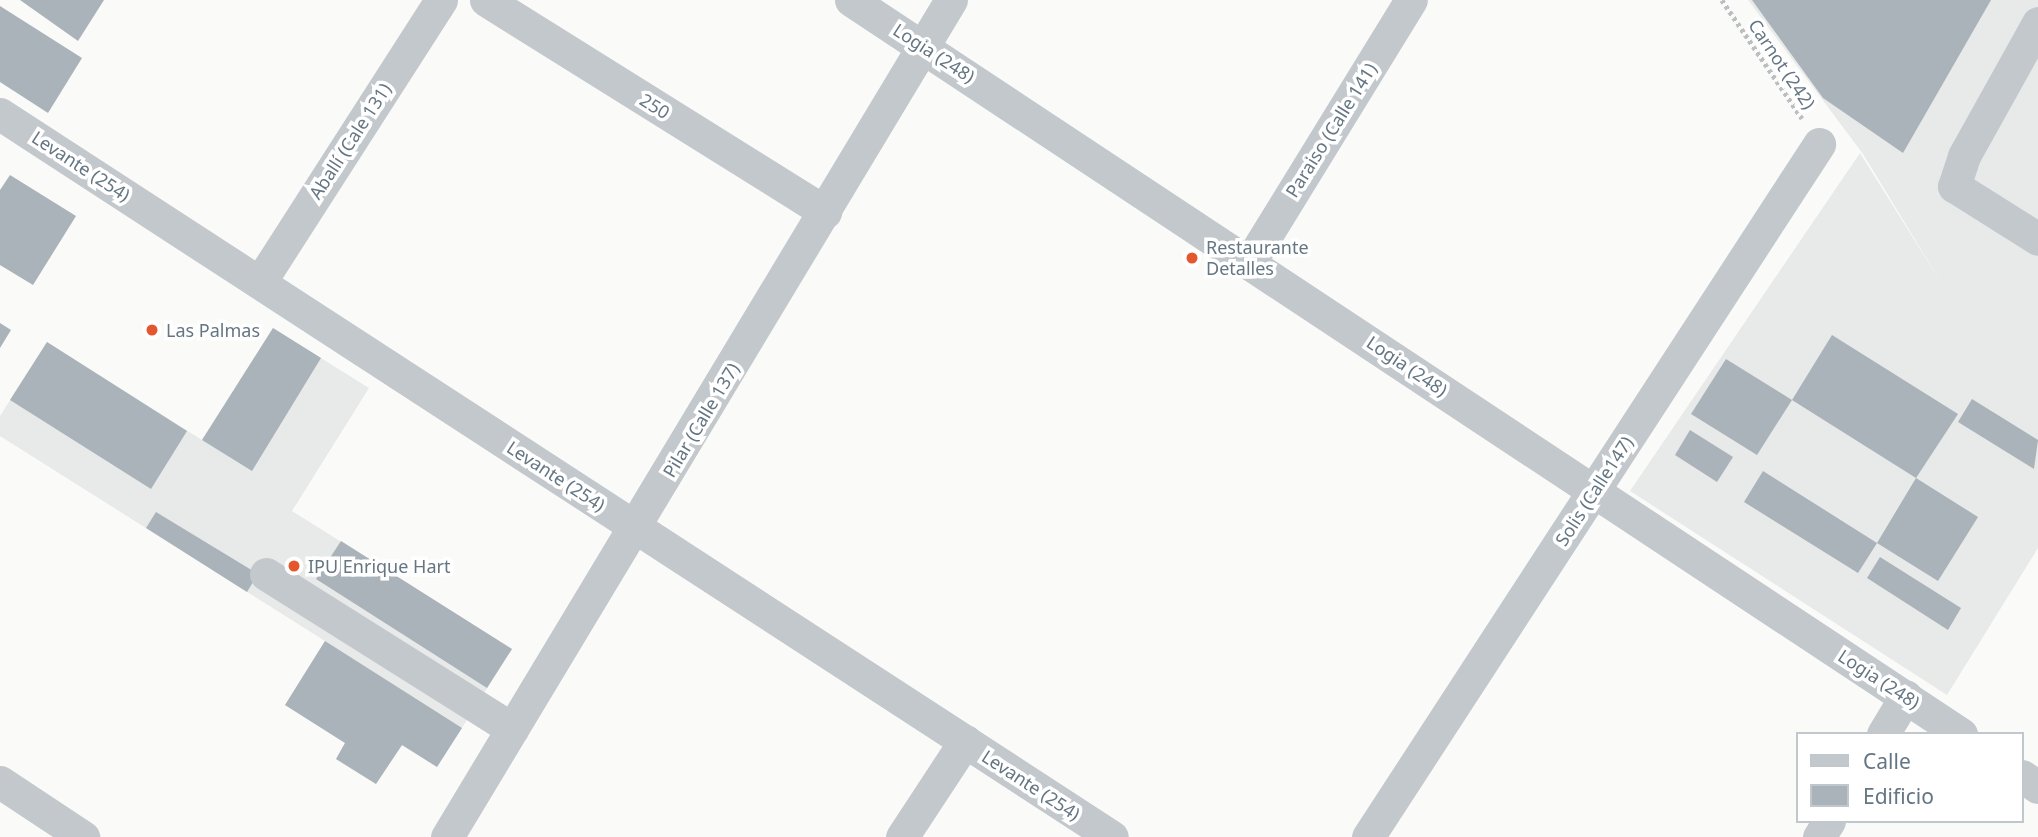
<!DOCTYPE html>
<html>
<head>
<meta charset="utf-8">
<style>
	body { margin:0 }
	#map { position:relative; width:2038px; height:837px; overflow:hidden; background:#fafaf8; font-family:"Noto Sans",sans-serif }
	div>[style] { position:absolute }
	.built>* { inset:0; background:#e8e9e9 }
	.building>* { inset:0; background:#aab3b9 }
	.path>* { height:4.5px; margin-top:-2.25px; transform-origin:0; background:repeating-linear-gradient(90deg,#bbbfc2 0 3.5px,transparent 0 7px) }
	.minor>* { height:33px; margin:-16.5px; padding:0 16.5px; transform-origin:16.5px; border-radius:16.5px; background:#c3c8cc }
	.dots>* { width:19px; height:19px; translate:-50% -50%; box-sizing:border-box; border:4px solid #fff; border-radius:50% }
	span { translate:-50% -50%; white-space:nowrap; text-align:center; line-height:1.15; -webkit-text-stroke:7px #fff; paint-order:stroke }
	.street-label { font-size:18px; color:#657683 }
	.poi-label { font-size:18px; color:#657683 }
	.left { translate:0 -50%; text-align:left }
	.legend { position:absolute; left:1796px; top:732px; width:228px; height:91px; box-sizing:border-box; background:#fff; border:2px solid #c1c8cd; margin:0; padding:9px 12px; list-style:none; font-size:21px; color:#657683 }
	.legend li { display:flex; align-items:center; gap:14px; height:35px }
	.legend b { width:35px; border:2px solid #c1c8cd }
</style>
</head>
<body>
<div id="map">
	<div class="built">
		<div style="clip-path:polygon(1748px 0,2038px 0,2038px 548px,1947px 695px,1630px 491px,1860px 153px,1942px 284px,1863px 154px)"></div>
		<div style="clip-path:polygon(273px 328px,369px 388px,292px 511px,512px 649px,437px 767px,402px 745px,376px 784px,336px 759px,345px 743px,285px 705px,325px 641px,0 436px,0 416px,47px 342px,202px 440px)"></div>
	</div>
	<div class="building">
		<div style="clip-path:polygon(20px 0,104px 0,78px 41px)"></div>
		<div style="clip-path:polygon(1752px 0,1991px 0,1903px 153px,1823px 98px)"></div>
		<div style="clip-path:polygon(0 6px,82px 58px,48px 113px,0 82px)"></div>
		<div style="clip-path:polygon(10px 175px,76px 216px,33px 285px,0 265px,0 190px)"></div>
		<div style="clip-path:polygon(0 323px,11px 330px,0 348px)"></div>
		<div style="clip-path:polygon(273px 328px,321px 358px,252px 471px,202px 440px)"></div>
		<div style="clip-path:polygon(1832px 335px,1958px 414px,1916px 478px,1792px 400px)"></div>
		<div style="clip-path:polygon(47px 342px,187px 431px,151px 489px,10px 400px)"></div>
		<div style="clip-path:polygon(1726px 359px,1792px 400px,1757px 455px,1691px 414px)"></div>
		<div style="clip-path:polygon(1972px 399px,2038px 440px,2034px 469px,1958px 422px)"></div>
		<div style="clip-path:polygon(1690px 430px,1733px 457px,1717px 482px,1675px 455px)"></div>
		<div style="clip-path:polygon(1763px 471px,1877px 543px,1916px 478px,1978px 517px,1938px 581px,1877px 543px,1858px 573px,1744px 502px)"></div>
		<div style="clip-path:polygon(156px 512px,258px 574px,247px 592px,146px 528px)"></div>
		<div style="clip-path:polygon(341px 541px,512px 649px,487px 688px,316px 579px)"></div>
		<div style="clip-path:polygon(1880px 557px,1961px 608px,1948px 630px,1867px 578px)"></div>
		<div style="clip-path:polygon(325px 641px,462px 728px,437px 767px,402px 745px,376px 784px,336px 759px,345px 743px,285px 705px)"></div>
	</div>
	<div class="path">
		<div style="left:1722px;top:0;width:143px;rotate:55.9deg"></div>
	</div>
	<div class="minor">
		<div style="left:486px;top:0;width:400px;rotate:32deg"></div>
		<div style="left:851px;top:0;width:1331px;rotate:33.48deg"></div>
		<div style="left:2038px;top:23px;width:152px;rotate:119.1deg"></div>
		<div style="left:1964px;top:156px;width:32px;rotate:108deg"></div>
		<div style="left:1954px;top:186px;width:99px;rotate:32.2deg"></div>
		<div style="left:0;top:114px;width:1326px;rotate:33.03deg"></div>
		<div style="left:1251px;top:260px;width:305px;rotate:-58.4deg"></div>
		<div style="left:260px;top:282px;width:335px;rotate:-57.3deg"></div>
		<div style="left:266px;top:574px;width:291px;rotate:32.2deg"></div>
		<div style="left:1883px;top:734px;width:44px;rotate:-58.8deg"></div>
		<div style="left:2022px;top:776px;width:19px;rotate:35deg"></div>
		<div style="left:0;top:782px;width:100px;rotate:33.5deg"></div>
		<div style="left:447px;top:837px;width:977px;rotate:-58.95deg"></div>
		<div style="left:902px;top:837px;width:115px;rotate:-56.7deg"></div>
		<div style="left:1368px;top:837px;width:827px;rotate:-56.94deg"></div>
		<div style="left:1819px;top:837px;width:19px;rotate:-58deg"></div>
	</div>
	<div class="dots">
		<div style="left:1192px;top:258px;background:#e4572e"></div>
		<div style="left:152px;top:330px;background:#e4572e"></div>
		<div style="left:294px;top:566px;background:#e4572e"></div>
	</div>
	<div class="street-label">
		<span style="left:934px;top:53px;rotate:33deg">Logia (248)</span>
		<span style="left:1782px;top:64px;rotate:56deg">Carnot (242)</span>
		<span style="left:655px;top:106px;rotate:32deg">250</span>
		<span style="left:1331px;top:130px;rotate:-58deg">Paraiso (Calle 141)</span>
		<span style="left:350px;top:141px;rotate:-57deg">Aballí (Cale 131)</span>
		<span style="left:81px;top:166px;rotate:33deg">Levante (254)</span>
		<span style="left:1407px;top:366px;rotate:34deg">Logia (248)</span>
		<span style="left:701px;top:420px;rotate:-59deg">Pilar (Calle 137)</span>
		<span style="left:556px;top:476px;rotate:33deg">Levante (254)</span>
		<span style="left:1594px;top:491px;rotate:-57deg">Solis (Calle147)</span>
		<span style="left:1879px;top:679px;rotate:33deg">Logia (248)</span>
		<span style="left:1031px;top:785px;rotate:33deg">Levante (254)</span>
	</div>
	<div class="poi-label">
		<span class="left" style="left:1206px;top:258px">Restaurante<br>Detalles</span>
		<span class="left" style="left:166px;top:330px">Las Palmas</span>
		<span class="left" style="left:308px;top:566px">IPU Enrique Hart</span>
	</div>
	<ul class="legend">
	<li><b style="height:9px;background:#c3c8cc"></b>Calle</li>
	<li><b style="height:19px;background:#aab3b9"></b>Edificio</li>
	</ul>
</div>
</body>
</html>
